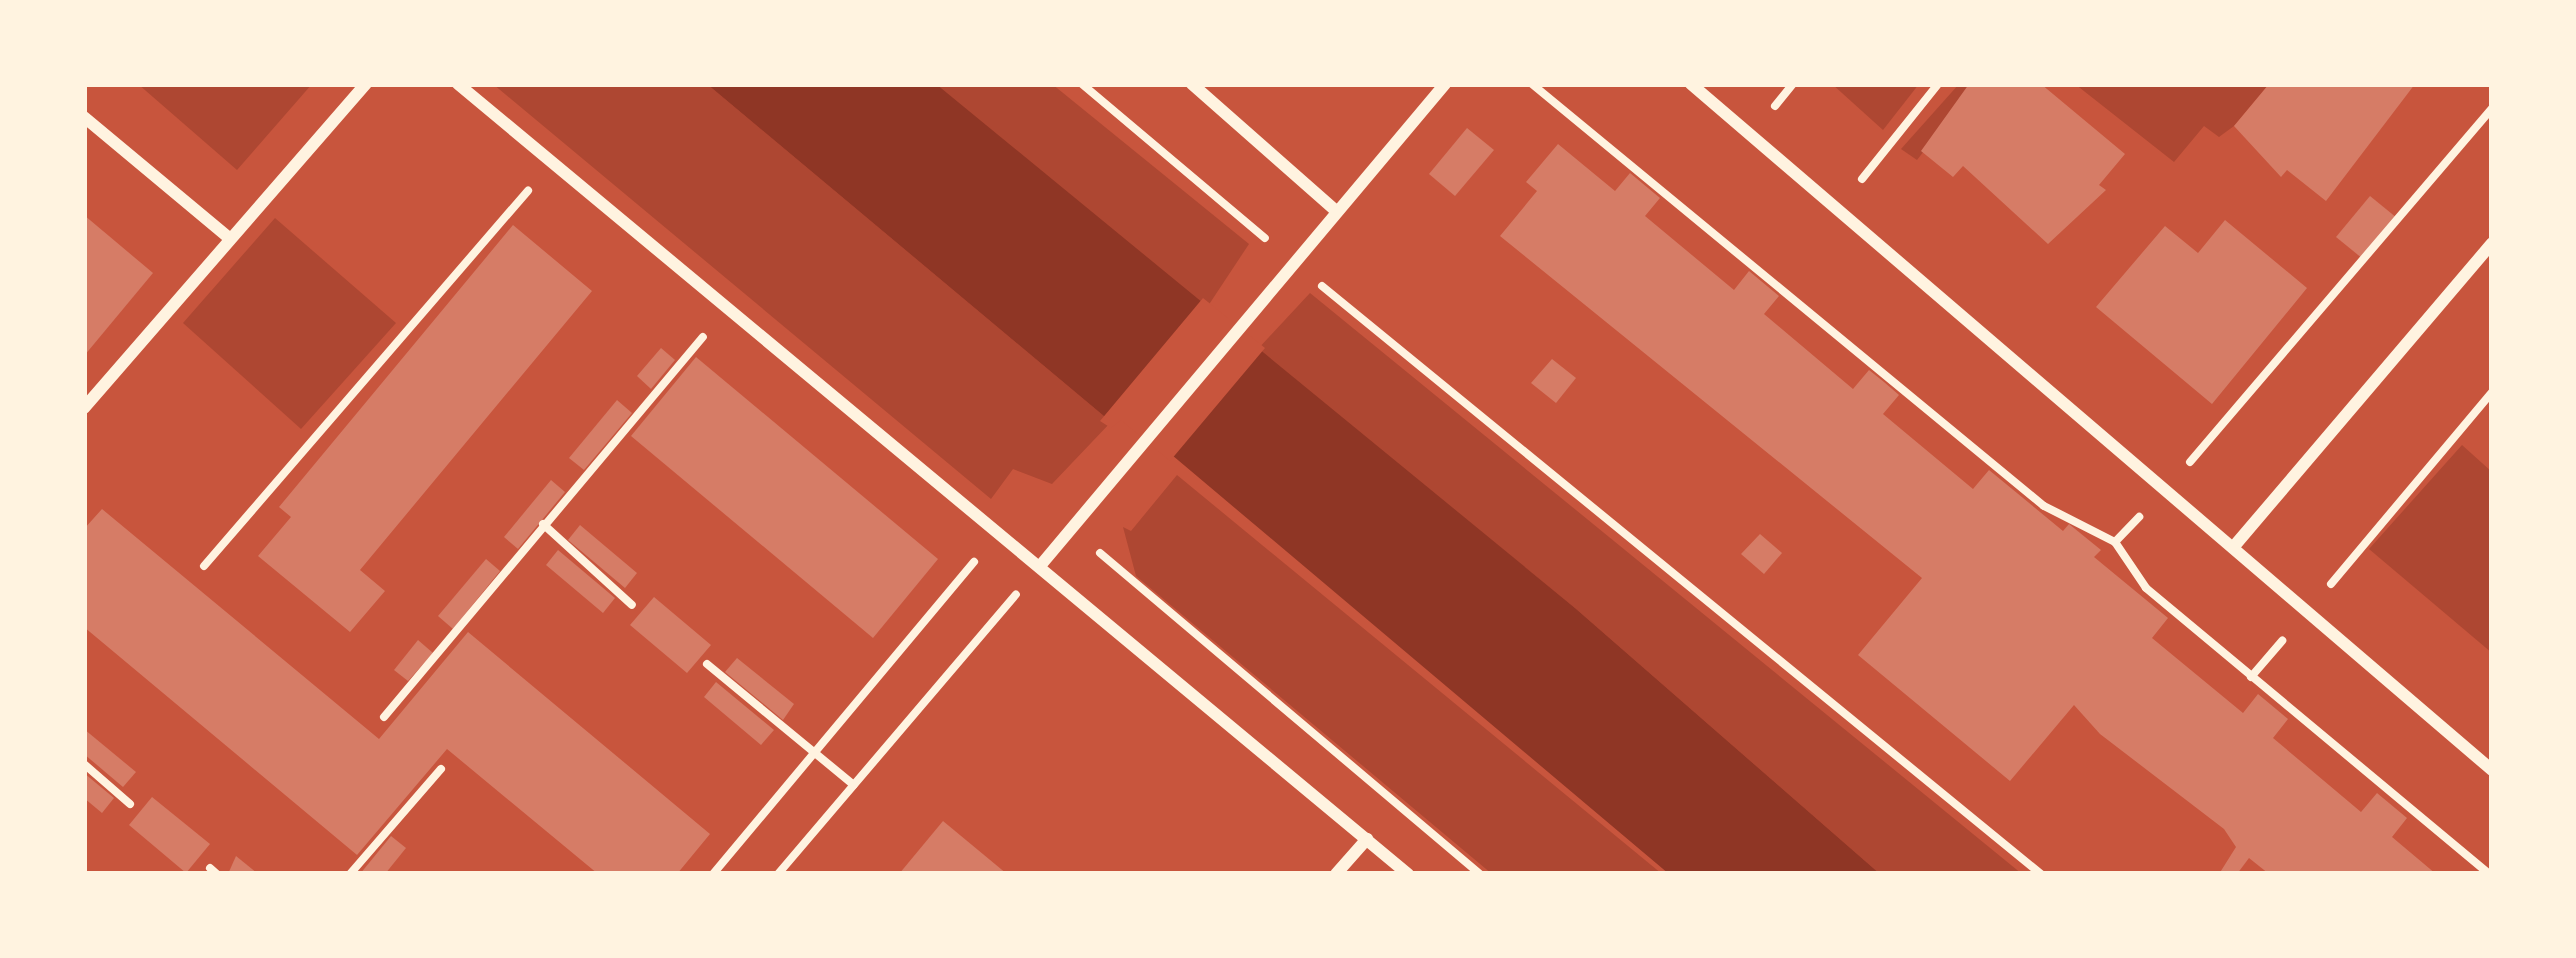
<!DOCTYPE html>
<html>
<head>
<meta charset="utf-8">
<style>
	body { margin:0 }
	#map { position:relative; width:2576px; height:958px; overflow:hidden; background:#c8553d; font-family:"Times New Roman",serif }
	div>[style] { position:absolute }
	.green>* { inset:0; background:#ae4732 }
	.water>* { inset:0; background:#8f3625 }
	.pier>* { inset:0; background:#c8553d }
	.building>* { inset:0; background:#d67c66 }
	.path>* { height:8px; margin:-4px; padding:0 4px; transform-origin:4px; border-radius:4px; background:#fff3e0 }
	.minor>* { height:12px; margin:-6px; padding:0 6px; transform-origin:6px; border-radius:6px; background:#fff3e0 }
	span { translate:-50% -50%; white-space:nowrap; text-align:center; line-height:1.15; -webkit-text-stroke:9px #fff3e0; paint-order:stroke }
	.frame { position:absolute; inset:0; border:87px solid #fff3e0; pointer-events:none }
</style>
</head>
<body>
<div id="map">
	<div class="green">
		<div style="clip-path:polygon(138px 84px,312px 84px,237px 170px)"></div>
		<div style="clip-path:polygon(493px 84px,707px 84px,1111px 422px,1052px 484px,1013px 469px,991px 499px)"></div>
		<div style="clip-path:polygon(933px 84px,1052px 84px,1249px 244px,1206px 309px)"></div>
		<div style="clip-path:polygon(1832px 84px,1919px 84px,1883px 130px)"></div>
		<div style="clip-path:polygon(1959px 84px,1969px 84px,1959px 106px,1917px 160px,1901px 149px)"></div>
		<div style="clip-path:polygon(2075px 84px,2269px 84px,2234px 126px,2219px 137px,2204px 126px,2174px 162px)"></div>
		<div style="clip-path:polygon(275px 218px,396px 323px,301px 429px,183px 323px)"></div>
		<div style="clip-path:polygon(1310px 293px,2022px 874px,1880px 874px,1575px 608px,1257px 350px)"></div>
		<div style="clip-path:polygon(2462px 445px,2492px 472px,2492px 653px,2369px 549px)"></div>
		<div style="clip-path:polygon(1177px 475px,1662px 874px,1492px 874px,1136px 576px,1123px 527px,1131px 531px)"></div>
	</div>
	<div class="water">
		<div style="clip-path:polygon(707px 84px,936px 84px,1575px 608px,1880px 874px,1669px 874px,1121px 412px,1111px 422px)"></div>
	</div>
	<div class="pier">
		<div style="clip-path:polygon(1203px 298px,1265px 348px,1170px 461px,1121px 420px,1111px 428px,1100px 421px)"></div>
	</div>
	<div class="building">
		<div style="clip-path:polygon(1969px 84px,2041px 84px,2125px 154px,2099px 185px,2106px 190px,2048px 244px,1963px 166px,1953px 177px,1921px 151px)"></div>
		<div style="clip-path:polygon(2269px 84px,2415px 84px,2326px 201px,2287px 170px,2281px 177px,2234px 126px)"></div>
		<div style="clip-path:polygon(1467px 128px,1494px 150px,1455px 196px,1429px 174px)"></div>
		<div style="clip-path:polygon(1558px 144px,1615px 191px,1630px 173px,1660px 198px,1645px 216px,1734px 290px,1749px 271px,1779px 296px,1764px 314px,1853px 389px,1869px 370px,1884px 382px,1899px 395px,1883px 414px,1973px 489px,1989px 470px,2063px 531px,2069px 524px,2101px 550px,2094px 557px,2168px 618px,2152px 638px,2243px 713px,2258px 694px,2288px 719px,2273px 738px,2361px 812px,2377px 793px,2407px 818px,2392px 837px,2436px 874px,2269px 874px,2249px 858px,2237px 874px,2219px 874px,2236px 847px,2224px 829px,2100px 734px,2074px 705px,2010px 781px,1858px 655px,1922px 578px,1500px 236px,1537px 191px,1526px 182px)"></div>
		<div style="clip-path:polygon(2370px 196px,2397px 218px,2363px 259px,2336px 237px)"></div>
		<div style="clip-path:polygon(84px 215px,153px 273px,84px 356px)"></div>
		<div style="clip-path:polygon(2225px 220px,2307px 288px,2212px 404px,2096px 307px,2165px 226px,2198px 253px)"></div>
		<div style="clip-path:polygon(513px 225px,592px 291px,360px 570px,385px 591px,350px 632px,258px 556px,291px 517px,279px 507px)"></div>
		<div style="clip-path:polygon(661px 348px,675px 360px,651px 389px,637px 376px)"></div>
		<div style="clip-path:polygon(696px 357px,938px 559px,873px 638px,631px 436px)"></div>
		<div style="clip-path:polygon(1552px 359px,1576px 378px,1556px 403px,1531px 383px)"></div>
		<div style="clip-path:polygon(617px 400px,632px 413px,584px 470px,569px 458px)"></div>
		<div style="clip-path:polygon(551px 480px,565px 492px,518px 549px,504px 537px)"></div>
		<div style="clip-path:polygon(102px 509px,379px 739px,468px 632px,710px 834px,677px 874px,598px 874px,447px 749px,357px 855px,84px 627px,84px 529px)"></div>
		<div style="clip-path:polygon(580px 525px,637px 573px,625px 588px,568px 540px)"></div>
		<div style="clip-path:polygon(1760px 534px,1782px 553px,1764px 574px,1741px 554px)"></div>
		<div style="clip-path:polygon(558px 550px,615px 598px,603px 613px,546px 565px)"></div>
		<div style="clip-path:polygon(486px 559px,500px 571px,453px 629px,438px 616px)"></div>
		<div style="clip-path:polygon(654px 597px,711px 645px,687px 673px,630px 625px)"></div>
		<div style="clip-path:polygon(418px 640px,433px 653px,408px 681px,394px 670px)"></div>
		<div style="clip-path:polygon(737px 658px,794px 704px,783px 720px,725px 672px)"></div>
		<div style="clip-path:polygon(716px 682px,774px 730px,761px 745px,704px 697px)"></div>
		<div style="clip-path:polygon(84px 729px,136px 772px,123px 787px,84px 754px)"></div>
		<div style="clip-path:polygon(84px 773px,114px 798px,102px 813px,84px 798px)"></div>
		<div style="clip-path:polygon(152px 797px,210px 844px,186px 873px,129px 825px)"></div>
		<div style="clip-path:polygon(943px 821px,1007px 874px,899px 874px)"></div>
		<div style="clip-path:polygon(391px 836px,406px 848px,385px 874px,360px 874px)"></div>
		<div style="clip-path:polygon(236px 856px,258px 874px,228px 874px)"></div>
	</div>
	<div class="path">
		<div style="left:1082px;top:84px;width:239px;rotate:40.1deg"></div>
		<div style="left:1532px;top:84px;width:663px;rotate:39.5deg"></div>
		<div style="left:2044px;top:506px;width:80px;rotate:26.9deg"></div>
		<div style="left:2115px;top:542px;width:55px;rotate:56deg"></div>
		<div style="left:2146px;top:588px;width:447px;rotate:39.8deg"></div>
		<div style="left:1775px;top:106px;width:28px;rotate:-51deg"></div>
		<div style="left:1862px;top:179px;width:122px;rotate:-51.3deg"></div>
		<div style="left:1322px;top:286px;width:929px;rotate:39.28deg"></div>
		<div style="left:2190px;top:462px;width:465px;rotate:-49.5deg"></div>
		<div style="left:543px;top:524px;width:120px;rotate:42.3deg"></div>
		<div style="left:2115px;top:542px;width:35px;rotate:-46deg"></div>
		<div style="left:1100px;top:553px;width:497px;rotate:40.2deg"></div>
		<div style="left:204px;top:566px;width:496px;rotate:-49.2deg"></div>
		<div style="left:2331px;top:584px;width:251px;rotate:-50deg"></div>
		<div style="left:707px;top:664px;width:190px;rotate:39.5deg"></div>
		<div style="left:2251px;top:677px;width:48px;rotate:-49.3deg"></div>
		<div style="left:384px;top:717px;width:496px;rotate:-50deg"></div>
		<div style="left:84px;top:764px;width:61px;rotate:41deg"></div>
		<div style="left:210px;top:868px;width:9px;rotate:41deg"></div>
		<div style="left:350px;top:874px;width:139px;rotate:-49.1deg"></div>
		<div style="left:713px;top:874px;width:407px;rotate:-50.1deg"></div>
		<div style="left:778px;top:874px;width:367px;rotate:-49.6deg"></div>
	</div>
	<div class="minor">
		<div style="left:458px;top:84px;width:1236px;rotate:39.75deg"></div>
		<div style="left:1192px;top:84px;width:191px;rotate:41.4deg"></div>
		<div style="left:1691px;top:84px;width:1055px;rotate:40.58deg"></div>
		<div style="left:84px;top:117px;width:186px;rotate:39.8deg"></div>
		<div style="left:84px;top:408px;width:430px;rotate:-49deg"></div>
		<div style="left:2236px;top:544px;width:395px;rotate:-49.6deg"></div>
		<div style="left:1040px;top:566px;width:630px;rotate:-49.96deg"></div>
		<div style="left:1336px;top:874px;width:47px;rotate:-48.5deg"></div>
	</div>
	<div class="frame"></div>
</div>
</body>
</html>
